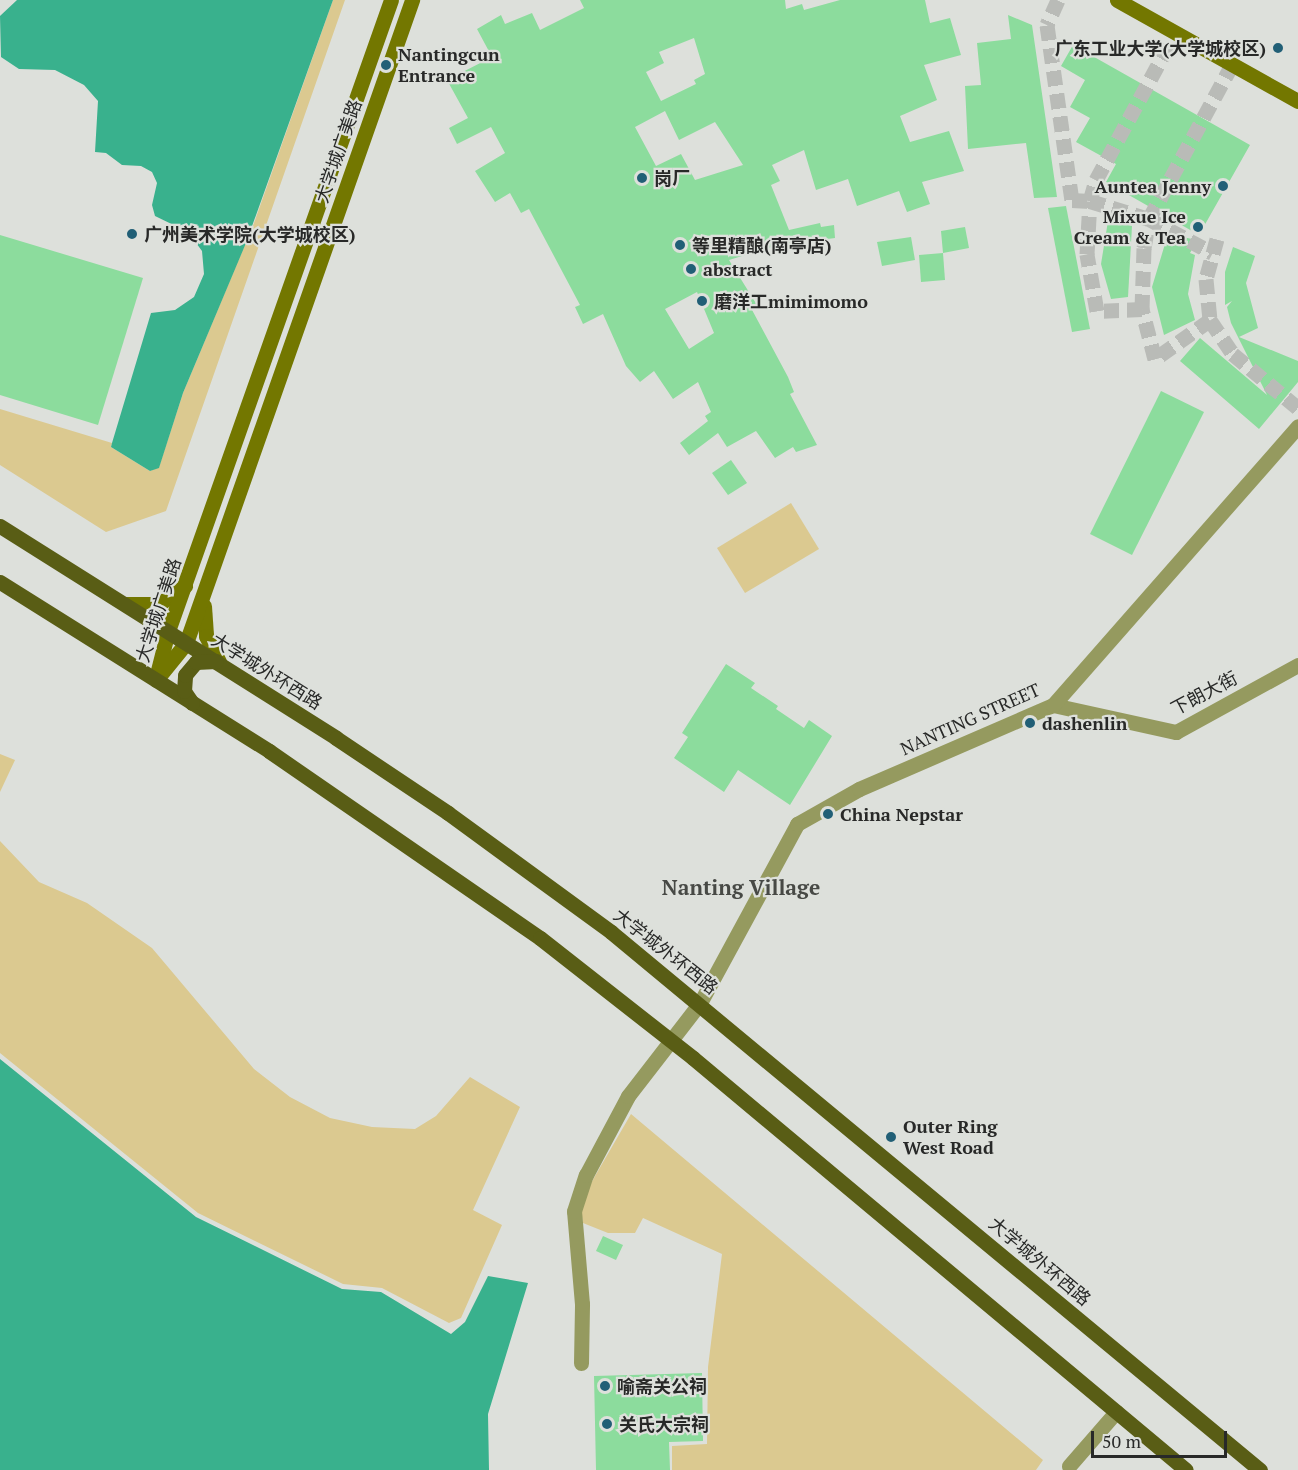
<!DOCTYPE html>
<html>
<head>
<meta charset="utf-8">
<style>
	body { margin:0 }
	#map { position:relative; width:1298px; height:1470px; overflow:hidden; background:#dde0db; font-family:"PT Serif","Noto Sans SC",serif }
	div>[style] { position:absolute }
	.green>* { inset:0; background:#dbc990 }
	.water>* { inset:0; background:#39b18d }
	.building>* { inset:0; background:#8cdc9d }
	.street-tunnel>* { height:15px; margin-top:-7.5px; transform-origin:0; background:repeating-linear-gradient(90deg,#b9bbb7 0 15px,transparent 0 23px) }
	.street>* { height:15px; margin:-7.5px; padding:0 7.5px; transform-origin:7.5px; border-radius:7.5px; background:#959a5f }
	.secondary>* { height:15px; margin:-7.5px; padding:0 7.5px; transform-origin:7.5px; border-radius:7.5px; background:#737700 }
	.primary>* { height:15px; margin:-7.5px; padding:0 7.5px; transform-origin:7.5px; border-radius:7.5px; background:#595d15 }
	.dots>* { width:16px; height:16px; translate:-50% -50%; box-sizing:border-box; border:3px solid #dde0db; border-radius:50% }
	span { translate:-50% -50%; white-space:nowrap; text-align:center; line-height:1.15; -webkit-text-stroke:4.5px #dde0db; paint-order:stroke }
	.poi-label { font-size:18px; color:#282928; font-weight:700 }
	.right { translate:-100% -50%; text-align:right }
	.left { translate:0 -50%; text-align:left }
	.street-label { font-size:18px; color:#282928 }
	.quarter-label { font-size:21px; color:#474945; font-weight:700 }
	.scale { position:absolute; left:1091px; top:1431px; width:136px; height:27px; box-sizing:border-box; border:3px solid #282928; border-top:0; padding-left:8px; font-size:18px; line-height:21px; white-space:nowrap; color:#282928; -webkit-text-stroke:4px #dde0db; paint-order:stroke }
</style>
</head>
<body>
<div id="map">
	<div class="green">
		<div style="clip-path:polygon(333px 0,345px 0,166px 511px,106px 532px,0 465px,0 409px,112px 443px,111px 447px,150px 471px,159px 467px,183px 393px,254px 223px)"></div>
		<div style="clip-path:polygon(791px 503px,819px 549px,745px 593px,717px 548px)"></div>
		<div style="clip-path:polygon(0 754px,15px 760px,0 792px)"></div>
		<div style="clip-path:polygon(0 841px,39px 882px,87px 903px,152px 948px,254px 1069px,290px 1097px,330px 1118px,372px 1127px,415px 1129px,436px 1116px,470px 1077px,520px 1107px,473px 1210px,502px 1225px,461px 1318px,449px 1323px,382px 1288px,343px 1284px,198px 1213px,0 1053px)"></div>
		<div style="clip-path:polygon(631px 1114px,1043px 1460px,1036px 1470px,672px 1470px,672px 1446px,707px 1444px,708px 1367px,722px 1254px,643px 1218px,635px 1233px,608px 1233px,583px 1223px,581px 1211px,591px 1183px)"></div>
	</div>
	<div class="water">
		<div style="clip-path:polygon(17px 0,333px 0,246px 243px,183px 393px,159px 468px,150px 471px,111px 447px,112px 443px,151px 313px,175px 310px,194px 297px,204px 274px,202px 251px,188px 232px,155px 216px,152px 205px,157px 183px,152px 172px,141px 166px,122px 165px,106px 153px,95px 152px,98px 101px,84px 85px,55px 70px,19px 69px,1px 57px,0 16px)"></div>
		<div style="clip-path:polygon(0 1059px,196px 1217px,342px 1289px,381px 1292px,451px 1334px,465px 1322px,488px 1276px,528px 1283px,488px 1414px,489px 1470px,0 1470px)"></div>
	</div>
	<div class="building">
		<div style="clip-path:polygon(evenodd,580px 0,785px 0,786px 9px,802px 4px,804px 10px,840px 0,925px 0,930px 23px,950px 18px,961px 55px,924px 65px,937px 100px,900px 116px,910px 142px,949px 131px,964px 171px,922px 182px,930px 204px,907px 212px,899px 191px,857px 206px,848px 179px,816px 190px,804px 150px,772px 165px,780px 181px,771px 185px,789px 230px,820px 223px,821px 227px,834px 225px,835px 238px,775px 246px,729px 260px,757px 305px,751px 308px,788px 377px,794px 392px,790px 394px,817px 445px,796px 452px,793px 447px,775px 458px,756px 431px,727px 447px,718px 433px,689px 455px,680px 443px,708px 421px,705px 416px,711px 412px,698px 382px,673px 399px,654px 371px,640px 382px,626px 366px,603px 314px,583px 324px,575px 307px,580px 305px,529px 209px,521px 213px,510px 193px,495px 202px,475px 171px,505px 153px,491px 127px,457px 144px,449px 128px,468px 118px,447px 80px,492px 57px,477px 29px,501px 15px,505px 24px,532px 13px,540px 30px,584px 8px,580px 0,694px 38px,705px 74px,694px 80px,696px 84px,661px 101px,646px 72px,664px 63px,659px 52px,694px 38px,580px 0,665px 111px,679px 140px,715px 122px,743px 165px,695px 180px,681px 154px,656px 166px,635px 127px,665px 111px,580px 0,697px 292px,714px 333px,689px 349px,665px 309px,697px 292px)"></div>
		<div style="clip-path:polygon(1008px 15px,1032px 25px,1057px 197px,1034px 198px,1026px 143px,968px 149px,965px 86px,981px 85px,977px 43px,1011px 39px)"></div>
		<div style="clip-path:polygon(1073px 45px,1250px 145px,1199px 235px,1106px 182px,1116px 164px,1076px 142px,1090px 118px,1070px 107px,1085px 80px,1061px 66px)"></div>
		<div style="clip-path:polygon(1066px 206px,1090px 329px,1072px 332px,1048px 208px)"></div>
		<div style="clip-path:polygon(1108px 221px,1132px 226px,1128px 297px,1111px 299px,1101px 264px)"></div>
		<div style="clip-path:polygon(965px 227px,969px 248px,943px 253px,941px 231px)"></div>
		<div style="clip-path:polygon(1168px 234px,1197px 240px,1190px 253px,1195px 255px,1188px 294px,1195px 320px,1164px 335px,1152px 287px)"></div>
		<div style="clip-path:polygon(0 235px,143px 278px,98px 425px,0 395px)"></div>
		<div style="clip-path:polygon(911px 237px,915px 260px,882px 266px,877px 242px)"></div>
		<div style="clip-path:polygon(1233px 247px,1255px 256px,1246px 283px,1258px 328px,1239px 337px,1298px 361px,1298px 382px,1259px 429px,1180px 361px,1200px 338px,1267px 395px,1231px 323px,1227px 307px,1232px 301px,1225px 305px,1225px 272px)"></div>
		<div style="clip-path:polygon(943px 253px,945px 280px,921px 282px,919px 255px)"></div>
		<div style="clip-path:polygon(1161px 391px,1204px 412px,1132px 555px,1090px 534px)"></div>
		<div style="clip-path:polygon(731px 460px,747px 483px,728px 495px,712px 473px)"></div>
		<div style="clip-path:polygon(726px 664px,755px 683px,751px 688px,778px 706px,776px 709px,804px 728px,809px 720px,832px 736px,790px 805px,738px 770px,724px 792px,674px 758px,688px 737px,682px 733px)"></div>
		<div style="clip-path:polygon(603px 1236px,623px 1245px,616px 1260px,596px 1251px)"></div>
		<div style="clip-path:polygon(702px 1373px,703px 1441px,669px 1442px,670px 1470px,596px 1470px,594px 1376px)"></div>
	</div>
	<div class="street-tunnel">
		<div style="left:1058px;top:0;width:27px;rotate:114deg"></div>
		<div style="left:1047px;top:25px;width:177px;rotate:81.9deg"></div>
		<div style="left:1072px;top:200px;width:18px;rotate:3deg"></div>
		<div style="left:1090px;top:201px;width:62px;rotate:17deg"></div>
		<div style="left:1149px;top:219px;width:72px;rotate:28deg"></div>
		<div style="left:1217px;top:239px;width:41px;rotate:105.4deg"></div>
		<div style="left:1206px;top:279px;width:41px;rotate:84.4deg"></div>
		<div style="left:1210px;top:320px;width:41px;rotate:55.9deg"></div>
		<div style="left:1233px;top:354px;width:85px;rotate:39.7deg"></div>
		<div style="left:1142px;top:309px;width:45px;rotate:177.5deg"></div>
		<div style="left:1097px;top:311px;width:58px;rotate:-100deg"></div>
		<div style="left:1087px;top:254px;width:53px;rotate:-86.8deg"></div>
		<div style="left:1090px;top:201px;width:22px;rotate:-74deg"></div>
		<div style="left:1096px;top:180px;width:167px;rotate:-61.7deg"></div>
		<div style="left:1210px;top:320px;width:67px;rotate:144.7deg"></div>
		<div style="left:1155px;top:359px;width:52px;rotate:-104.6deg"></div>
		<div style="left:1142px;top:309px;width:61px;rotate:-88.1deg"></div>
		<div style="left:1144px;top:248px;width:29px;rotate:-80deg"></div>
		<div style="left:1149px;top:219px;width:175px;rotate:-61.7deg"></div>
	</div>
	<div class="street">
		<div style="left:1053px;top:705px;width:126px;rotate:12.4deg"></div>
		<div style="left:1176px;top:732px;width:139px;rotate:-28.8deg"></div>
		<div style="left:581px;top:1363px;width:59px;rotate:-89deg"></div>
		<div style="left:582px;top:1304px;width:93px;rotate:-94.9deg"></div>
		<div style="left:574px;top:1211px;width:38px;rotate:-72deg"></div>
		<div style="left:586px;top:1175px;width:89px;rotate:-62deg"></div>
		<div style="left:628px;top:1096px;width:118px;rotate:-52.3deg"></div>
		<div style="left:700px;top:1003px;width:204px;rotate:-61.5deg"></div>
		<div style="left:797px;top:824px;width:71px;rotate:-29.4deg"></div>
		<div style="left:859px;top:789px;width:211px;rotate:-23.4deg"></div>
		<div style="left:1053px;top:705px;width:371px;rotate:-48.7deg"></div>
		<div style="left:1069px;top:1466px;width:72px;rotate:-49deg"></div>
	</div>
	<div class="secondary">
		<div style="left:1117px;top:0;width:207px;rotate:29.2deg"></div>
		<div style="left:125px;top:604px;width:34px"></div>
		<div style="left:159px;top:604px;width:32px;rotate:-35deg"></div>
		<div style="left:204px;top:606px;width:30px;rotate:86deg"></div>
		<div style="left:206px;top:636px;width:29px;rotate:63deg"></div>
		<div style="left:157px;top:674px;width:44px;rotate:-75.7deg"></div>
		<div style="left:168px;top:631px;width:669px;rotate:-70.54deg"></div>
		<div style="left:156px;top:680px;width:48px;rotate:-51deg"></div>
		<div style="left:186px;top:643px;width:682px;rotate:-70.63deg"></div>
	</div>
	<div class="primary">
		<div style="left:0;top:526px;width:397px;rotate:32.2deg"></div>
		<div style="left:336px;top:738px;width:135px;rotate:33.8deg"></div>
		<div style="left:448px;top:813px;width:202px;rotate:36.1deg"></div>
		<div style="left:611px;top:932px;width:843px;rotate:39.66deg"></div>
		<div style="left:0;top:582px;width:318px;rotate:32.1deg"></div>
		<div style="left:269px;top:751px;width:329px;rotate:34.6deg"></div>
		<div style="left:540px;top:938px;width:194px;rotate:38.1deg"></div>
		<div style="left:693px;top:1058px;width:642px;rotate:39.89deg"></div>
		<div style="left:192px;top:703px;width:14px;rotate:-124deg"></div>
		<div style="left:184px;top:691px;width:16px;rotate:-86deg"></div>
		<div style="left:185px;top:675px;width:17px;rotate:-50deg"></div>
		<div style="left:196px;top:662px;width:20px;rotate:-3deg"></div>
	</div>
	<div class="dots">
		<div style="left:1278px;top:48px;background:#215f76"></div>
		<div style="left:386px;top:65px;background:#215f76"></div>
		<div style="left:642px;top:178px;background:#215f76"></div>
		<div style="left:1223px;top:186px;background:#215f76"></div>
		<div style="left:1198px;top:227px;background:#215f76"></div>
		<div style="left:132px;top:234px;background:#215f76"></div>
		<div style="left:680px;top:245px;background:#215f76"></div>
		<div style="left:691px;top:269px;background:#215f76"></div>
		<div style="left:702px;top:301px;background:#215f76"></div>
		<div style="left:1030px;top:723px;background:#215f76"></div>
		<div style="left:828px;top:814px;background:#215f76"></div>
		<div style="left:891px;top:1137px;background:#215f76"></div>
		<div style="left:605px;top:1386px;background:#215f76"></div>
		<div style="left:607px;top:1424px;background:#215f76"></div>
	</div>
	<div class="poi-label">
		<span class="right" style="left:1266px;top:48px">广东工业大学(大学城校区)</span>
		<span class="left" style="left:398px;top:65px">Nantingcun<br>Entrance</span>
		<span class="left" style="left:654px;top:178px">岗厂</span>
		<span class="right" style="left:1211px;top:186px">Auntea Jenny</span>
		<span class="right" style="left:1186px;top:227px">Mixue Ice<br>Cream &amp; Tea</span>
		<span class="left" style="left:144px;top:234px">广州美术学院(大学城校区)</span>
		<span class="left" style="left:692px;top:245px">等里精酿(南亭店)</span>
		<span class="left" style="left:703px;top:269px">abstract</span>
		<span class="left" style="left:714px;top:301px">磨洋工mimimomo</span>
		<span class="left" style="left:1042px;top:723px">dashenlin</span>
		<span class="left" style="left:840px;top:814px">China Nepstar</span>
		<span class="left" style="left:903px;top:1137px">Outer Ring<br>West Road</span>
		<span class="left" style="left:617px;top:1386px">喻斋关公祠</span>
		<span class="left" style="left:619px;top:1424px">关氏大宗祠</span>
	</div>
	<div class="street-label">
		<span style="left:338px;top:151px;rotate:-71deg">大学城广美路</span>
		<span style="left:158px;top:610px;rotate:-72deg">大学城广美路</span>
		<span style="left:267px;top:671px;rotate:32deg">大学城外环西路</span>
		<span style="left:1204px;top:693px;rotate:-28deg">下朗大街</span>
		<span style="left:970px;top:719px;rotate:-24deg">NANTING STREET</span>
		<span style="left:666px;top:951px;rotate:38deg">大学城外环西路</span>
		<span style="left:1040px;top:1261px;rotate:40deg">大学城外环西路</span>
	</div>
	<div class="quarter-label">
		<span style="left:741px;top:887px">Nanting Village</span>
	</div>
	<div class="scale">50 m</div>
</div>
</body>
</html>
